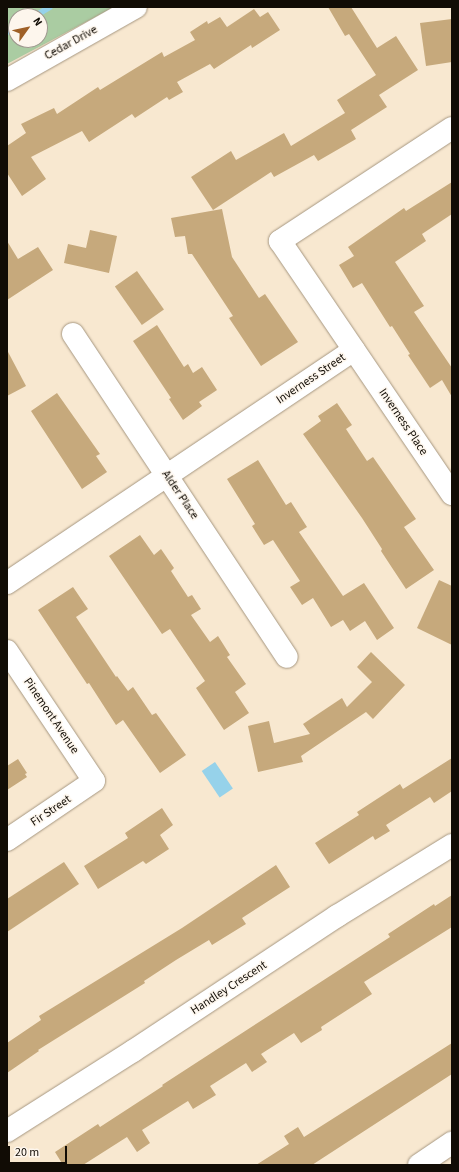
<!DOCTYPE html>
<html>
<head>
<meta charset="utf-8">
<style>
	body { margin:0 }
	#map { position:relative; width:459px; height:1172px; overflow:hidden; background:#f8e8d0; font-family:"Source Sans 3",sans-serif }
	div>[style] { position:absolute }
	.green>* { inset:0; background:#aacca2 }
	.water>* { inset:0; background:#96d2ea; transform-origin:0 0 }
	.stream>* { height:6px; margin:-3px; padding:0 3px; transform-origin:3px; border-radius:3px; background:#96d2ea }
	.building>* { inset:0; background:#c6a97c; transform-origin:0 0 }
	.roads { filter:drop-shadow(0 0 1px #a69781) drop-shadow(0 0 1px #a69781) }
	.minor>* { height:22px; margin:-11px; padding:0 11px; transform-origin:11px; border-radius:11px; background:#fff }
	span { translate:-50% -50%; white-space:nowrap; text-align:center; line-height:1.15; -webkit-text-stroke:3px #fdf6ed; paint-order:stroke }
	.street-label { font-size:12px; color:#110c05 }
	.frame { position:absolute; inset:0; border:8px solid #110c05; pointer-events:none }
	.north { position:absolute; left:8px; top:8px; width:40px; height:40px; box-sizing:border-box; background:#fdf6ed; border:1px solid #9f9890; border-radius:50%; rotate:57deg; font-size:11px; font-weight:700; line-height:16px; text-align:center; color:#110c05 }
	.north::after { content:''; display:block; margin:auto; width:14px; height:18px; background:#9f6027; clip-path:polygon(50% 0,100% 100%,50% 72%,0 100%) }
	.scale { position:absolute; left:8px; top:1146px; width:59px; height:18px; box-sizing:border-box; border:2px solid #110c05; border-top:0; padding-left:5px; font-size:12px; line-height:14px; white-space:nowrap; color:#110c05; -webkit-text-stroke:3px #fdf6ed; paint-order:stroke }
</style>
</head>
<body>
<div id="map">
	<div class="green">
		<i style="clip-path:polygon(evenodd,7px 7px,114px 7px,7px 64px,7px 7px,16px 16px,40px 16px,40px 40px,16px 40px,16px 16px)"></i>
	</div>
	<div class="water">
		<i style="left:215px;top:762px;width:32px;height:16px;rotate:56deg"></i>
	</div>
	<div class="stream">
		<i style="left:35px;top:16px;width:17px;rotate:-31deg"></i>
		<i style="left:7px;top:32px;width:10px;rotate:-29deg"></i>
	</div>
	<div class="building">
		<i style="clip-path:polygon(328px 7px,351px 7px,377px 48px,396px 36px,418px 70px,379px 95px,387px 107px,351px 130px,356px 139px,318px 161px,314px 155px,274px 177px,271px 172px,213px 210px,191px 177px,231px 151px,236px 160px,284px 133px,291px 146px,345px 113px,337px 100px,376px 75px,349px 34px,345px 36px)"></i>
		<i style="clip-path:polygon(254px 9px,260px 17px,268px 12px,280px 30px,252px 48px,251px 45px,214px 69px,210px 64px,177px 82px,183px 92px,169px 100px,167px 97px,135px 118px,132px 114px,89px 142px,82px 131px,31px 157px,46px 179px,22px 196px,7px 173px,7px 146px,26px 133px,21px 124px,54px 108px,57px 114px,98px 87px,100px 90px,162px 52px,164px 57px,195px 40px,190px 32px,207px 21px,208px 24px,220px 17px,227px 27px)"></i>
		<i style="clip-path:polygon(452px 19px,452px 62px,426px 66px,420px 23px)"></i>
		<i style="clip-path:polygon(452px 182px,452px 214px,422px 234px,426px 241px,395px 262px,424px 306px,414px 312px,452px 368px,452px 397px,442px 380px,430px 388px,408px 355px,410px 354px,392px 326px,390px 327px,362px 283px,353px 288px,339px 265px,354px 256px,348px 247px,404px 208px,406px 211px)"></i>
		<i style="clip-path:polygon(222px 209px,232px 257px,259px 298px,265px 294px,298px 342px,261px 366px,229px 318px,233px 316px,192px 254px,188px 254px,185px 236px,175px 237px,171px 218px)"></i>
		<i style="clip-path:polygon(90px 230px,117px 236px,109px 273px,64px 263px,68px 244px,86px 248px)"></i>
		<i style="clip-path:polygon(7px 241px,18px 259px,38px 247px,53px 270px,7px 300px)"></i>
		<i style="left:137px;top:271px;width:47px;height:27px;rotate:55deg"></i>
		<i style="clip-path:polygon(157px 325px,184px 367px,188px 364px,193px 373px,202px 367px,217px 390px,199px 402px,202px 406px,183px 420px,169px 399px,171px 398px,133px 341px)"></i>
		<i style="clip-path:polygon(7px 350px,26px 386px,7px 396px)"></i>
		<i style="clip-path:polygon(57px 393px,100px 454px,96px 456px,107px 472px,82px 489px,31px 411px)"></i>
		<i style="clip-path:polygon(337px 403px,352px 425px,346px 429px,367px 461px,373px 457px,416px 519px,404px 527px,434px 570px,406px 589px,381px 551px,382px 549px,362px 518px,303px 434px,321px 421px,318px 416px)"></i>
		<i style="clip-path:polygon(258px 460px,286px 505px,291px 502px,307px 527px,299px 532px,343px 596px,364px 583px,394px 628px,377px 640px,365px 621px,350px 631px,343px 620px,331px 627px,313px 598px,302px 605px,290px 587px,300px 581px,273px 540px,264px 545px,252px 526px,255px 524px,227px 479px)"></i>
		<i style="clip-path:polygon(140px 535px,154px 555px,161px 549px,174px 568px,171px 571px,188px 597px,192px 595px,201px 609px,191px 615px,210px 642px,218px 636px,230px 655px,227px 657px,246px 684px,235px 692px,249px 713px,224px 730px,196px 688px,205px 681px,170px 629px,162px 634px,109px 556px)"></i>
		<i style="clip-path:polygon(439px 580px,452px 586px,452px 645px,417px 628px)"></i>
		<i style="clip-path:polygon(73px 587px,88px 609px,76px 617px,116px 677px,117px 676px,128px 691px,133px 687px,152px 715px,156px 713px,186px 755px,160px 773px,123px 720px,116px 725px,89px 683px,87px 684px,38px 610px)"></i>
		<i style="clip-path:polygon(371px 652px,405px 685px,373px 719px,366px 712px,301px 756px,303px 762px,258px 772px,248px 726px,269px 721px,274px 743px,310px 734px,303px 724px,342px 698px,347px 707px,372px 682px,357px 667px)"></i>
		<i style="clip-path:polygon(452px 758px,452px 791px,434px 803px,430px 797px,386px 825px,390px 831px,375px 840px,373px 836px,329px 864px,315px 843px,359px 815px,357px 812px,400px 784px,403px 789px)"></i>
		<i style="clip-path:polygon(18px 759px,27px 773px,25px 774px,27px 777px,7px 790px,7px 766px)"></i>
		<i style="clip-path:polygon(162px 808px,173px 825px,160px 835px,169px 849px,146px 864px,143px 861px,98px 889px,84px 866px,128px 838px,125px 833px)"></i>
		<i style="clip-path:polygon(64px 862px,79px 884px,7px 932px,7px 899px)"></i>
		<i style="clip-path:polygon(276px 865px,290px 887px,242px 918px,246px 924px,212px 945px,209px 940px,176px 960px,144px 981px,145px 983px,38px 1050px,39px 1051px,7px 1073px,7px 1043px,41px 1020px,39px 1016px,182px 928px)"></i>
		<i style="clip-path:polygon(452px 895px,452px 927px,364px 982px,372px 994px,321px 1027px,322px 1030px,301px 1043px,294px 1033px,261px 1054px,267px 1062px,252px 1072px,246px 1063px,210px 1086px,216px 1095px,193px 1109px,188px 1101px,142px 1130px,150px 1143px,137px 1152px,127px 1137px,83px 1165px,63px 1165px,55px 1152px,98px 1124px,100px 1127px,163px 1086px,162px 1085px,390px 937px,388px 934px,434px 904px,435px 906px)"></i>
		<i style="clip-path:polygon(452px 1043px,452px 1074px,312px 1165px,256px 1165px,289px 1144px,284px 1136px,298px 1127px,304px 1137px)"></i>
	</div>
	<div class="roads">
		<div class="minor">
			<i style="left:7px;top:80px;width:148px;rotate:-29.5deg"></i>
			<i style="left:452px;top:128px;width:206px;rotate:146.7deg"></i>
			<i style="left:280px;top:241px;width:306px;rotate:55.8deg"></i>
			<i style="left:73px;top:334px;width:387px;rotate:56.5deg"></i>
			<i style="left:7px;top:583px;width:418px;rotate:-33.9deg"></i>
			<i style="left:7px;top:651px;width:156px;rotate:56.2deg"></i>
			<i style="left:94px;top:781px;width:105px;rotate:145.9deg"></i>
			<i style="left:7px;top:1131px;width:149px;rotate:-32.4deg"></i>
			<i style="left:133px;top:1051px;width:245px;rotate:-33.5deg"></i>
			<i style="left:337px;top:916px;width:135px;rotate:-31.7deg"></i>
			<i style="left:419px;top:1165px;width:40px;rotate:-34deg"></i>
		</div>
	</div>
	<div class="street-label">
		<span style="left:71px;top:43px;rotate:-29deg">Cedar Drive</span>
		<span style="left:311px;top:379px;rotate:-34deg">Inverness Street</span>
		<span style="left:403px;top:422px;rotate:56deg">Inverness Place</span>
		<span style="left:180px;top:495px;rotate:56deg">Alder Place</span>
		<span style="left:51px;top:716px;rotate:56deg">Pinemont Avenue</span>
		<span style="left:51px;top:811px;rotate:-34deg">Fir Street</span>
		<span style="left:229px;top:988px;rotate:-33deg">Handley Crescent</span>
	</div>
	<div class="frame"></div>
	<div class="north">N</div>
	<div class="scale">20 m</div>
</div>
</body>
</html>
